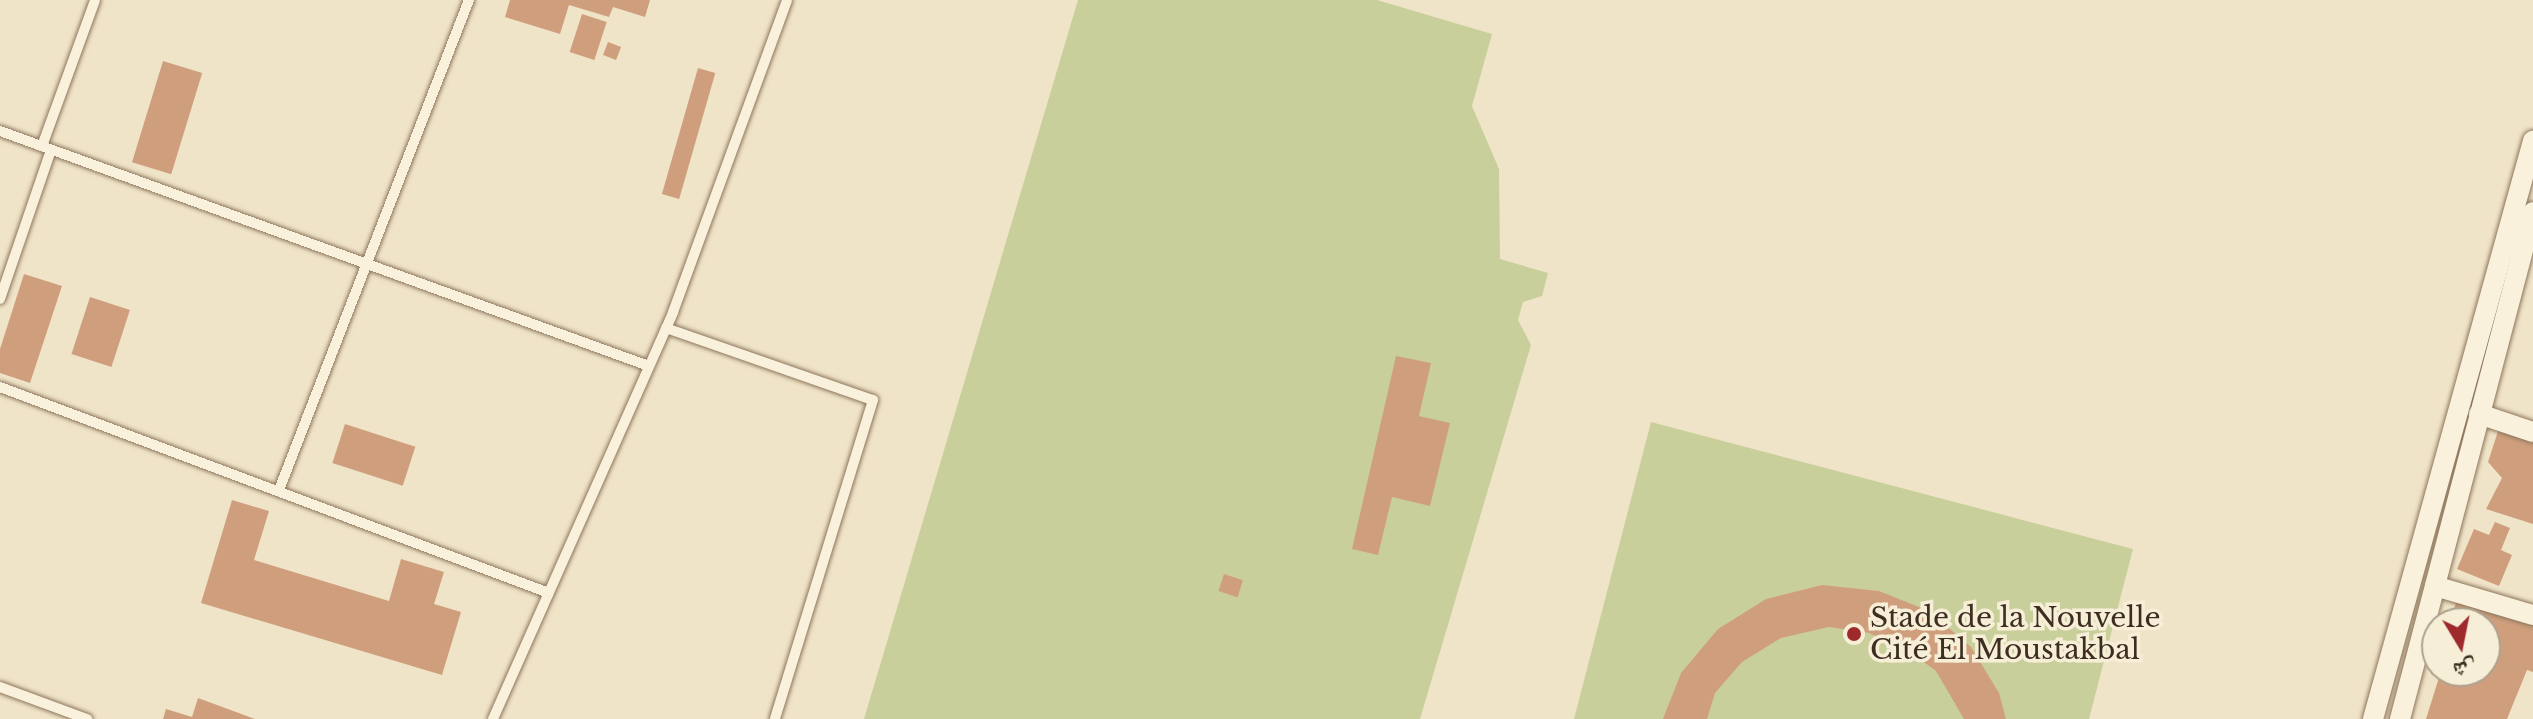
<!DOCTYPE html>
<html>
<head>
<meta charset="utf-8">
<style>
	body { margin:0 }
	#map { position:relative; width:2533px; height:719px; overflow:hidden; background:#f0e4c8; font-family:"Libre Baskerville","Noto Naskh Arabic",serif }
	div>[style] { position:absolute }
	.green>* { inset:0; background:#c9cf9b }
	.building>* { inset:0; background:#cf9f7d; transform-origin:0 0 }
	.roads { filter:drop-shadow(0 0 2px #8d765c) drop-shadow(0 0 2px #8d765c) }
	.service>* { height:10px; margin:-5px; padding:0 5px; transform-origin:5px; border-radius:5px; background:#faf1dc }
	.minor>* { height:20px; margin:-10px; padding:0 10px; transform-origin:10px; border-radius:10px; background:#faf1dc }
	.dots>* { width:22px; height:22px; translate:-50% -50%; box-sizing:border-box; border:4px solid #f7eed8; border-radius:50% }
	span { translate:-50% -50%; white-space:nowrap; text-align:center; line-height:1.15; -webkit-text-stroke:7px #f7eed8; paint-order:stroke }
	.poi-label { font-size:28px; color:#3d2e20 }
	.left { translate:0 -50%; text-align:left }
	.north { position:absolute; left:2421px; top:607px; width:80px; height:80px; box-sizing:border-box; background:#f7eed8; border:2px solid #ada18e; border-radius:50%; rotate:170deg; font-size:22px; font-weight:700; line-height:32px; text-align:center; color:#3d2e20 }
	.north::after { content:''; display:block; margin:auto; width:28px; height:36px; background:#9e2a2b; clip-path:polygon(50% 0,100% 100%,50% 72%,0 100%) }
</style>
</head>
<body>
<div id="map">
	<div class="green">
		<i style="clip-path:polygon(1078px 0,1377px 0,1492px 34px,1472px 106px,1499px 169px,1500px 259px,1548px 273px,1542px 296px,1523px 302px,1518px 320px,1531px 345px,1420px 719px,864px 719px)"></i>
		<i style="clip-path:polygon(1651px 422px,2133px 549px,2089px 719px,1574px 719px)"></i>
	</div>
	<div class="building">
		<i style="clip-path:polygon(510px 0,650px 0,645px 17px,613px 7px,609px 17px,569px 5px,560px 34px,505px 17px)"></i>
		<i style="left:582px;top:14px;width:26px;height:40px;rotate:18deg"></i>
		<i style="left:608px;top:42px;width:14px;height:14px;rotate:21deg"></i>
		<i style="left:163px;top:61px;width:41px;height:106px;rotate:17deg"></i>
		<i style="left:698px;top:68px;width:18px;height:131px;rotate:16deg"></i>
		<i style="clip-path:polygon(24px 274px,62px 286px,30px 383px,0 373px,0 349px)"></i>
		<i style="left:90px;top:297px;width:42px;height:60px;rotate:18deg"></i>
		<i style="clip-path:polygon(1396px 356px,1431px 363px,1419px 416px,1450px 423px,1430px 506px,1392px 497px,1378px 555px,1352px 549px)"></i>
		<i style="left:345px;top:424px;width:74px;height:41px;rotate:18deg"></i>
		<i style="clip-path:polygon(2500px 425px,2533px 435px,2533px 524px,2486px 509px,2502px 478px,2488px 462px)"></i>
		<i style="clip-path:polygon(232px 500px,269px 511px,254px 560px,389px 601px,401px 559px,444px 572px,434px 604px,461px 612px,442px 675px,201px 603px)"></i>
		<i style="clip-path:polygon(2495px 522px,2510px 528px,2501px 550px,2512px 555px,2499px 586px,2457px 569px,2474px 529px,2489px 535px)"></i>
		<i style="left:1224px;top:574px;width:20px;height:18px;rotate:18deg"></i>
		<i style="clip-path:polygon(1822px 585px,1879px 591px,1929px 611px,1971px 647px,1999px 693px,2006px 719px,1964px 719px,1936px 671px,1909px 651px,1869px 633px,1829px 627px,1781px 638px,1742px 662px,1715px 693px,1707px 719px,1663px 719px,1681px 673px,1718px 629px,1766px 599px)"></i>
		<i style="clip-path:polygon(2457px 599px,2533px 622px,2533px 672px,2527px 670px,2507px 719px,2426px 719px,2441px 671px,2485px 671px,2485px 623px,2450px 623px)"></i>
		<i style="clip-path:polygon(198px 698px,255px 719px,163px 719px,166px 709px,192px 717px)"></i>
	</div>
	<div class="roads">
		<div class="service">
			<i style="left:0;top:131px;width:690px;rotate:19.91deg"></i>
			<i style="left:42px;top:146px;width:155px;rotate:-70deg"></i>
			<i style="left:0;top:299px;width:157px;rotate:-71.1deg"></i>
			<i style="left:666px;top:328px;width:219px;rotate:19.2deg"></i>
			<i style="left:873px;top:400px;width:334px;rotate:107.1deg"></i>
			<i style="left:0;top:387px;width:586px;rotate:20.57deg"></i>
			<i style="left:279px;top:490px;width:526px;rotate:-68.81deg"></i>
			<i style="left:0;top:687px;width:93px;rotate:20.2deg"></i>
			<i style="left:493px;top:719px;width:445px;rotate:-66.1deg"></i>
			<i style="left:673px;top:312px;width:332px;rotate:-69.9deg"></i>
		</div>
		<div class="minor">
			<i style="left:2479px;top:414px;width:57px;rotate:18.4deg"></i>
			<i style="left:2435px;top:586px;width:102px;rotate:16.5deg"></i>
			<i style="left:2373px;top:719px;width:600px;rotate:-74.53deg"></i>
			<i style="left:2400px;top:719px;width:524px;rotate:-75.3deg"></i>
		</div>
	</div>
	<div class="dots">
		<i style="left:1854px;top:634px;background:#9e2a2b"></i>
	</div>
	<div class="poi-label">
		<span class="left" style="left:1870px;top:634px">Stade de la Nouvelle<br>Cité El Moustakbal</span>
	</div>
	<div class="north">ش</div>
</div>
</body>
</html>
